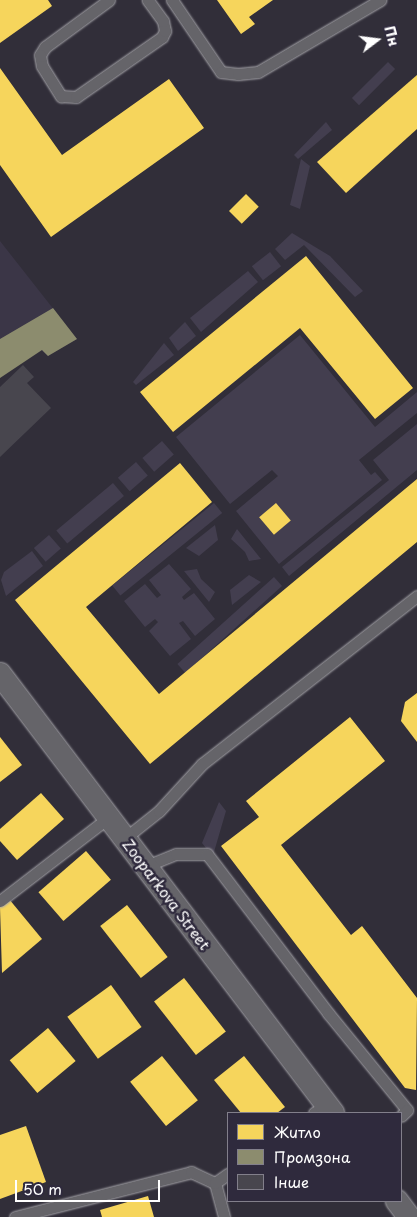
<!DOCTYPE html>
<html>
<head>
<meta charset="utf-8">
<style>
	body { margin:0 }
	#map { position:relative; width:417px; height:1217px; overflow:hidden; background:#312e39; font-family:"Playpen Sans",sans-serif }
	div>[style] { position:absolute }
	.built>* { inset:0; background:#3b3647 }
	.green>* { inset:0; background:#433e4f; transform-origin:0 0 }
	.homes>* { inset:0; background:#f6d55c; transform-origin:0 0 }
	.industry>* { inset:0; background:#8c8c6e }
	.building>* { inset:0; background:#48464e }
	.roads { filter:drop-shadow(0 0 1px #a2a1a6) drop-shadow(0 0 1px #a2a1a6) }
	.service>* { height:11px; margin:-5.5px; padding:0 5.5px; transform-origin:5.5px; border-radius:5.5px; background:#656469 }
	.minor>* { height:22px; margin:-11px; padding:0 11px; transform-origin:11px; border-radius:11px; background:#656469 }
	span { translate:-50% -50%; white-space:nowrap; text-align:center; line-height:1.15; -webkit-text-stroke:5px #2f2a3d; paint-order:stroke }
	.street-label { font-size:15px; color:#fff }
	.legend { position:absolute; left:227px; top:1112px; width:175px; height:90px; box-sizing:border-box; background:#2f2a3d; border:1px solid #827f8b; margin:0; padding:6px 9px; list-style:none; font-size:15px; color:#fff }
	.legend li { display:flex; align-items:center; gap:10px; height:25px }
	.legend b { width:25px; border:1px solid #827f8b }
	.north { position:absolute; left:352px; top:15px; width:50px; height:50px; -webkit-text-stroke:4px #2f2a3d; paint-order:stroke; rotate:75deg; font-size:14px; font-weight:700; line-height:20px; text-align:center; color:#fff }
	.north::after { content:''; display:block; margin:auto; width:18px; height:22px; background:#fff; clip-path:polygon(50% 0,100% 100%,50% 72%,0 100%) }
	.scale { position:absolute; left:15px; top:1180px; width:145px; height:22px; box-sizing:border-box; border:2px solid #fff; border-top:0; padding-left:6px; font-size:15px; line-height:18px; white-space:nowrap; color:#fff; -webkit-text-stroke:4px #2f2a3d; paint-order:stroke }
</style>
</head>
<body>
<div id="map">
	<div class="built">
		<i style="clip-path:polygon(0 241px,77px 339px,48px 356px,41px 350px,0 378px)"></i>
	</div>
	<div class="green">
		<i style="left:388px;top:62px;width:10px;height:51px;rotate:45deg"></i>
		<i style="clip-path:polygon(326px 122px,332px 130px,298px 159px,294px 155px)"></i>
		<i style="clip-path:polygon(301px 159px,310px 166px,300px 209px,290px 205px)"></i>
		<i style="clip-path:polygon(292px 233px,330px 256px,363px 291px,355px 297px,304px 245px,285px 260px,275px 249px)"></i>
		<i style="left:270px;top:252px;width:18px;height:23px;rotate:52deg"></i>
		<i style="clip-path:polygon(248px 271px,258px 282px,201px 332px,190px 318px)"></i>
		<i style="clip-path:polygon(185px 322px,196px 336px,178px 351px,169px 338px)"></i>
		<i style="clip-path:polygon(300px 335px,375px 427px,417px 392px,417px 413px,359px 460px,371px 475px,375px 472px,382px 480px,279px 564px,236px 511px,278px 476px,272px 470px,230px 504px,176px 437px)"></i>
		<i style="clip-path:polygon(164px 343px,174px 355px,136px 385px,133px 382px)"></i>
		<i style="clip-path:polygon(417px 424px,417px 470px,289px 576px,282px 567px,389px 480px,373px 460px)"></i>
		<i style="left:162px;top:441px;width:18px;height:26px;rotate:49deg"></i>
		<i style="left:136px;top:462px;width:18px;height:24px;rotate:49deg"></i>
		<i style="left:113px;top:483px;width:17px;height:74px;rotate:50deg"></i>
		<i style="left:214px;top:503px;width:13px;height:131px;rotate:51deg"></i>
		<i style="clip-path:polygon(215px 525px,218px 540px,199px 556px,186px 548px)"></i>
		<i style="clip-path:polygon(237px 529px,261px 559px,249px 561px,245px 552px,231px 539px)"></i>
		<i style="left:49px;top:535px;width:18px;height:20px;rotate:49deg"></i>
		<i style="clip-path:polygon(32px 551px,43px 566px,6px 596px,1px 580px,4px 572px)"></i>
		<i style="clip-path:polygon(169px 564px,191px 589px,182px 597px,184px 600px,194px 593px,215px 619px,195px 636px,183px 621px,179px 623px,191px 639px,170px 656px,149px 631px,158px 622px,155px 619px,145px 627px,124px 601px,145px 584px,157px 598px,161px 595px,149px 580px)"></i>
		<i style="clip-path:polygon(197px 569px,201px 579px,215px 592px,209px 602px,184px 571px)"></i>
		<i style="clip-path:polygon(249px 575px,261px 582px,232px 605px,230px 590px)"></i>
		<i style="left:274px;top:577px;width:12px;height:130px;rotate:48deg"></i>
		<i style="clip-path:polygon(219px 802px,226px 811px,214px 852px,216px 861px,202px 843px)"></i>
	</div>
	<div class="homes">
		<i style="clip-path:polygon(0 0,48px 0,52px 6px,0 43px)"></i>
		<i style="clip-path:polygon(217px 0,273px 0,249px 17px,255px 24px,241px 34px)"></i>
		<i style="clip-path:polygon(0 68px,62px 155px,169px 79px,204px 128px,51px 237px,0 165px)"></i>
		<i style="clip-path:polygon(417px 75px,417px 129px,346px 193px,317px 162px)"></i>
		<i style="left:246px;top:194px;width:18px;height:24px;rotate:45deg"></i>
		<i style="clip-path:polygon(306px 256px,413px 388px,375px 419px,300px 328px,173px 432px,140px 392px)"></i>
		<i style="clip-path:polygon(180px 463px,212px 502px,86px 607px,159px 694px,417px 479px,417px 542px,150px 764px,15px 600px)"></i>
		<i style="left:276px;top:503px;width:23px;height:22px;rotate:50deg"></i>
		<i style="clip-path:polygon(417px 693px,417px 742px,401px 721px,405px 702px)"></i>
		<i style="clip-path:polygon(350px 717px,385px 761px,281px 845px,351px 935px,362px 926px,417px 998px,416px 1090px,405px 1088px,221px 846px,259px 817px,246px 801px)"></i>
		<i style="clip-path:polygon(0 737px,22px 765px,0 782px)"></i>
		<i style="clip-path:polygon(41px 793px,64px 819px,17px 860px,0 841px,0 829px)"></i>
		<i style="left:86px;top:851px;width:38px;height:63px;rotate:49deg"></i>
		<i style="clip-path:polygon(9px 899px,42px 939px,2px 973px,0 907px)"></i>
		<i style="left:127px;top:905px;width:66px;height:34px;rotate:52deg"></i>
		<i style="left:184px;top:978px;width:68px;height:38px;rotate:52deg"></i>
		<i style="left:111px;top:985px;width:52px;height:54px;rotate:54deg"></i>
		<i style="left:48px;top:1028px;width:43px;height:50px;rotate:50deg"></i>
		<i style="left:162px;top:1056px;width:57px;height:41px;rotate:51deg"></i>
		<i style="clip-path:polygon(244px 1056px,285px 1107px,277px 1113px,241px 1113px,214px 1080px)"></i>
		<i style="clip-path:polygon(26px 1126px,46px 1182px,0 1199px,0 1135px)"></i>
		<i style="clip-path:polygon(148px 1196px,154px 1217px,102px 1217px,100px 1210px)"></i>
	</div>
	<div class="industry">
		<i style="clip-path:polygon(53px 308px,77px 339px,48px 356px,42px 350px,0 378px,0 339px)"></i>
	</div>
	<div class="building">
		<i style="clip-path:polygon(23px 365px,34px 377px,27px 383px,51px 408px,0 457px,0 387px)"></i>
	</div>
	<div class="roads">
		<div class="service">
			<i style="left:109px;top:0;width:79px;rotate:143.7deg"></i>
			<i style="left:45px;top:47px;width:9px;rotate:122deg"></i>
			<i style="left:40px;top:55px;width:11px;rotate:80deg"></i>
			<i style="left:42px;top:66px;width:36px;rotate:58deg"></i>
			<i style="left:61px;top:96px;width:15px;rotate:4deg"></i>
			<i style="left:76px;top:97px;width:105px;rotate:-34.9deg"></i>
			<i style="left:162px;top:37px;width:7px;rotate:-63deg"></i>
			<i style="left:165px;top:31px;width:10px;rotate:-101deg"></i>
			<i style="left:163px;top:21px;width:26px;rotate:-126deg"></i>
			<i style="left:172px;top:0;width:87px;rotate:55.8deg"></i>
			<i style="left:221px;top:72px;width:17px;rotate:7deg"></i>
			<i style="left:238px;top:74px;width:20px;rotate:-6deg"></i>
			<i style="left:258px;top:72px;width:142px;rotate:-30.5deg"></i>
			<i style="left:125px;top:838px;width:43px;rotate:-38.5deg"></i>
			<i style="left:159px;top:811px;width:64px;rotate:-47.5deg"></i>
			<i style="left:202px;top:764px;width:273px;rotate:-38deg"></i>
			<i style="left:146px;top:866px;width:32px;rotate:-22deg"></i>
			<i style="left:176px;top:854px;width:31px"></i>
			<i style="left:207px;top:854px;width:200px;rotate:52.7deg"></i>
			<i style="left:328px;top:1013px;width:125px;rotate:50.8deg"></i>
			<i style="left:407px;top:1110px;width:8px;rotate:135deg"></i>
			<i style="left:0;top:901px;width:138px;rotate:-37.6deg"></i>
			<i style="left:314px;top:1113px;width:15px;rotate:-32deg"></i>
			<i style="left:215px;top:1183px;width:35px;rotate:75deg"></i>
			<i style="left:15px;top:1217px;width:182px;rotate:-14.3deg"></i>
			<i style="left:191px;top:1172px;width:26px;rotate:25deg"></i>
			<i style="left:215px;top:1183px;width:16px;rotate:-35deg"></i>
		</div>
		<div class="minor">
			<i style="left:0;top:674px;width:551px;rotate:52.82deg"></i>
			<i style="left:397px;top:1201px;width:20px;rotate:53deg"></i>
		</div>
	</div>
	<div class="street-label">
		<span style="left:167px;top:894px;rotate:53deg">Zooparkova Street</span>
	</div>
	<ul class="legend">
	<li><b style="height:14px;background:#f6d55c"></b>Житло</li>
	<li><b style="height:14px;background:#8c8c6e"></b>Промзона</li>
	<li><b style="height:14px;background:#48464e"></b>Інше</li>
	</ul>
	<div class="north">Пн</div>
	<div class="scale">50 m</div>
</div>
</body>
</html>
